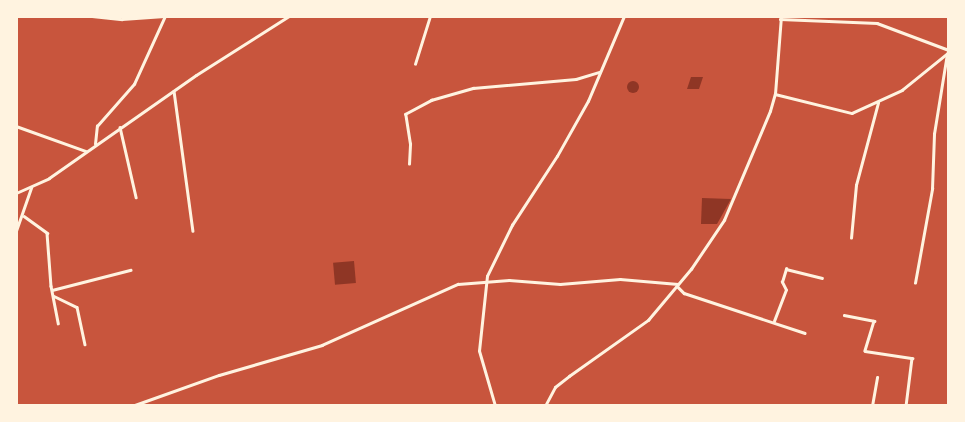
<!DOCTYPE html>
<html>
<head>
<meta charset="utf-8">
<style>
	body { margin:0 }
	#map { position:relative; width:965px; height:422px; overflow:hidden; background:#c8553d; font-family:"Nunito Sans",sans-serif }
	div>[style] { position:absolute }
	.water>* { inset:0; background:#8f3625; transform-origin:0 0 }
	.round { border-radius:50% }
	.minor>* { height:2.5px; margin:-1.25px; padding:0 1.25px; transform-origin:1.25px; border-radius:1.25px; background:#fff3e0 }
	.tertiary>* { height:2.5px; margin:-1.25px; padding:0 1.25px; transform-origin:1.25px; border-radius:1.25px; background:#fff3e0 }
	.secondary>* { height:3px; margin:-1.5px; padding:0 1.5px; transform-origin:1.5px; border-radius:1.5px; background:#fff3e0 }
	span { translate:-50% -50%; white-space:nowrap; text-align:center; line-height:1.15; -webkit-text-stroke:4.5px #fff3e0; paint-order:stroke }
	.frame { position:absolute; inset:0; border:18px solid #fff3e0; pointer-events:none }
</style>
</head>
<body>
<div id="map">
	<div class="water">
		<i style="clip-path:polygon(691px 77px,703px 77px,699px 89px,687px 89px)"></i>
		<i class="round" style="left:627px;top:81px;width:12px;height:12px"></i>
		<i style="clip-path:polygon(702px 198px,731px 199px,717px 224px,701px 224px)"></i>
		<i style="left:354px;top:261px;width:22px;height:21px;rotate:85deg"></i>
	</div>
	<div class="minor">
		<i style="left:92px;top:16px;width:30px;rotate:6deg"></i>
		<i style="left:122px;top:19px;width:42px;rotate:-4.1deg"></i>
		<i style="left:780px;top:19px;width:97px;rotate:2.4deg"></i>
		<i style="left:877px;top:23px;width:77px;rotate:20.6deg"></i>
		<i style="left:415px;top:64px;width:50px;rotate:-72.6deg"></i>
		<i style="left:174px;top:91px;width:141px;rotate:82.3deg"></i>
		<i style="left:775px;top:94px;width:79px;rotate:13.9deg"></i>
		<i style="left:852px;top:113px;width:55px;rotate:-24.7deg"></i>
		<i style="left:902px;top:90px;width:60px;rotate:-39deg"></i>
		<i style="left:16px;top:126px;width:74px;rotate:19.7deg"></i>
		<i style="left:120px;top:127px;width:72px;rotate:77.1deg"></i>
		<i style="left:409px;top:164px;width:20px;rotate:-87deg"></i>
		<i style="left:410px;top:144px;width:30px;rotate:-99deg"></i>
		<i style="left:405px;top:114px;width:30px;rotate:-28deg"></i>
		<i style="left:431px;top:100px;width:44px;rotate:-15.9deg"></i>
		<i style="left:473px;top:88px;width:103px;rotate:-5deg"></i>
		<i style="left:576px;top:79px;width:24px;rotate:-17deg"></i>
		<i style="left:24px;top:216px;width:29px;rotate:36deg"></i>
		<i style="left:47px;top:233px;width:53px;rotate:85.7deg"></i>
		<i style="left:51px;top:286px;width:38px;rotate:79deg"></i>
		<i style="left:16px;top:231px;width:46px;rotate:-70.8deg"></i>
		<i style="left:851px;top:238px;width:53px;rotate:-84.6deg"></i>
		<i style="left:856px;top:185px;width:85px;rotate:-75deg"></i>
		<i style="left:915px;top:283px;width:96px;rotate:-79.7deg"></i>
		<i style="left:932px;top:189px;width:55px;rotate:-87.9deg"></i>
		<i style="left:934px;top:134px;width:81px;rotate:-80.8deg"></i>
		<i style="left:677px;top:286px;width:10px;rotate:45deg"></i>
		<i style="left:684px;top:293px;width:127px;rotate:18.3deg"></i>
		<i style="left:52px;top:290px;width:81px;rotate:-14.4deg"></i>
		<i style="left:54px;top:296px;width:25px;rotate:26deg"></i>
		<i style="left:77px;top:307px;width:38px;rotate:78deg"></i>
		<i style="left:844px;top:315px;width:31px;rotate:11deg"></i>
		<i style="left:874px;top:321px;width:31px;rotate:107deg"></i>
		<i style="left:865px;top:351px;width:48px;rotate:8.5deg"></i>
		<i style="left:912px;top:358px;width:48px;rotate:97.1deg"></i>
		<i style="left:774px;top:321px;width:33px;rotate:-69deg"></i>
		<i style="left:786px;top:290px;width:9px;rotate:-117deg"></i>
		<i style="left:782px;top:282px;width:14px;rotate:-73deg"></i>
		<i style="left:786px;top:269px;width:37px;rotate:14deg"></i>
		<i style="left:132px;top:406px;width:92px;rotate:-19.6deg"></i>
		<i style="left:219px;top:375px;width:107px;rotate:-16.2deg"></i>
		<i style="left:322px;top:345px;width:149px;rotate:-24.2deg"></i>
		<i style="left:458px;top:284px;width:51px;rotate:-4.5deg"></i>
		<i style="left:509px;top:280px;width:51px;rotate:4.5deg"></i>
		<i style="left:560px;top:284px;width:60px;rotate:-4.8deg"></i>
		<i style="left:620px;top:279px;width:58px;rotate:4.9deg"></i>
		<i style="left:495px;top:406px;width:57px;rotate:-106.2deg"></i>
		<i style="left:479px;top:351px;width:75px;rotate:-83.9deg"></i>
		<i style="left:487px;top:276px;width:57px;rotate:-63.9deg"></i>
		<i style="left:512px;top:225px;width:82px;rotate:-56.9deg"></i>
		<i style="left:557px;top:156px;width:63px;rotate:-60.6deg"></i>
		<i style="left:588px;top:101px;width:92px;rotate:-67deg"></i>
		<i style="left:545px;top:406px;width:21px;rotate:-62deg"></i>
		<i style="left:555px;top:387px;width:18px;rotate:-38deg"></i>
		<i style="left:569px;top:376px;width:97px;rotate:-35.3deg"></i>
		<i style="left:648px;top:320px;width:67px;rotate:-49.9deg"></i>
		<i style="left:691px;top:269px;width:59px;rotate:-56deg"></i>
		<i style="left:724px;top:220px;width:118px;rotate:-67.1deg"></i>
		<i style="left:770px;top:111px;width:18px;rotate:-74deg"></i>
		<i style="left:775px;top:94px;width:78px;rotate:-85.6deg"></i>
		<i style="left:872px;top:406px;width:29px;rotate:-80deg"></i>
	</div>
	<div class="tertiary">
		<i style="left:95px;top:144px;width:18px;rotate:-84deg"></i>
		<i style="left:97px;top:126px;width:56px;rotate:-48.6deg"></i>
		<i style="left:134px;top:84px;width:75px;rotate:-65.5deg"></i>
	</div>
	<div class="secondary">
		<i style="left:16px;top:193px;width:36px;rotate:-24deg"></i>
		<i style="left:49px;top:178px;width:179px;rotate:-35deg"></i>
		<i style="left:196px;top:75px;width:110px;rotate:-32.4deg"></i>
	</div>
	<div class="frame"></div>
</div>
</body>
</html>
